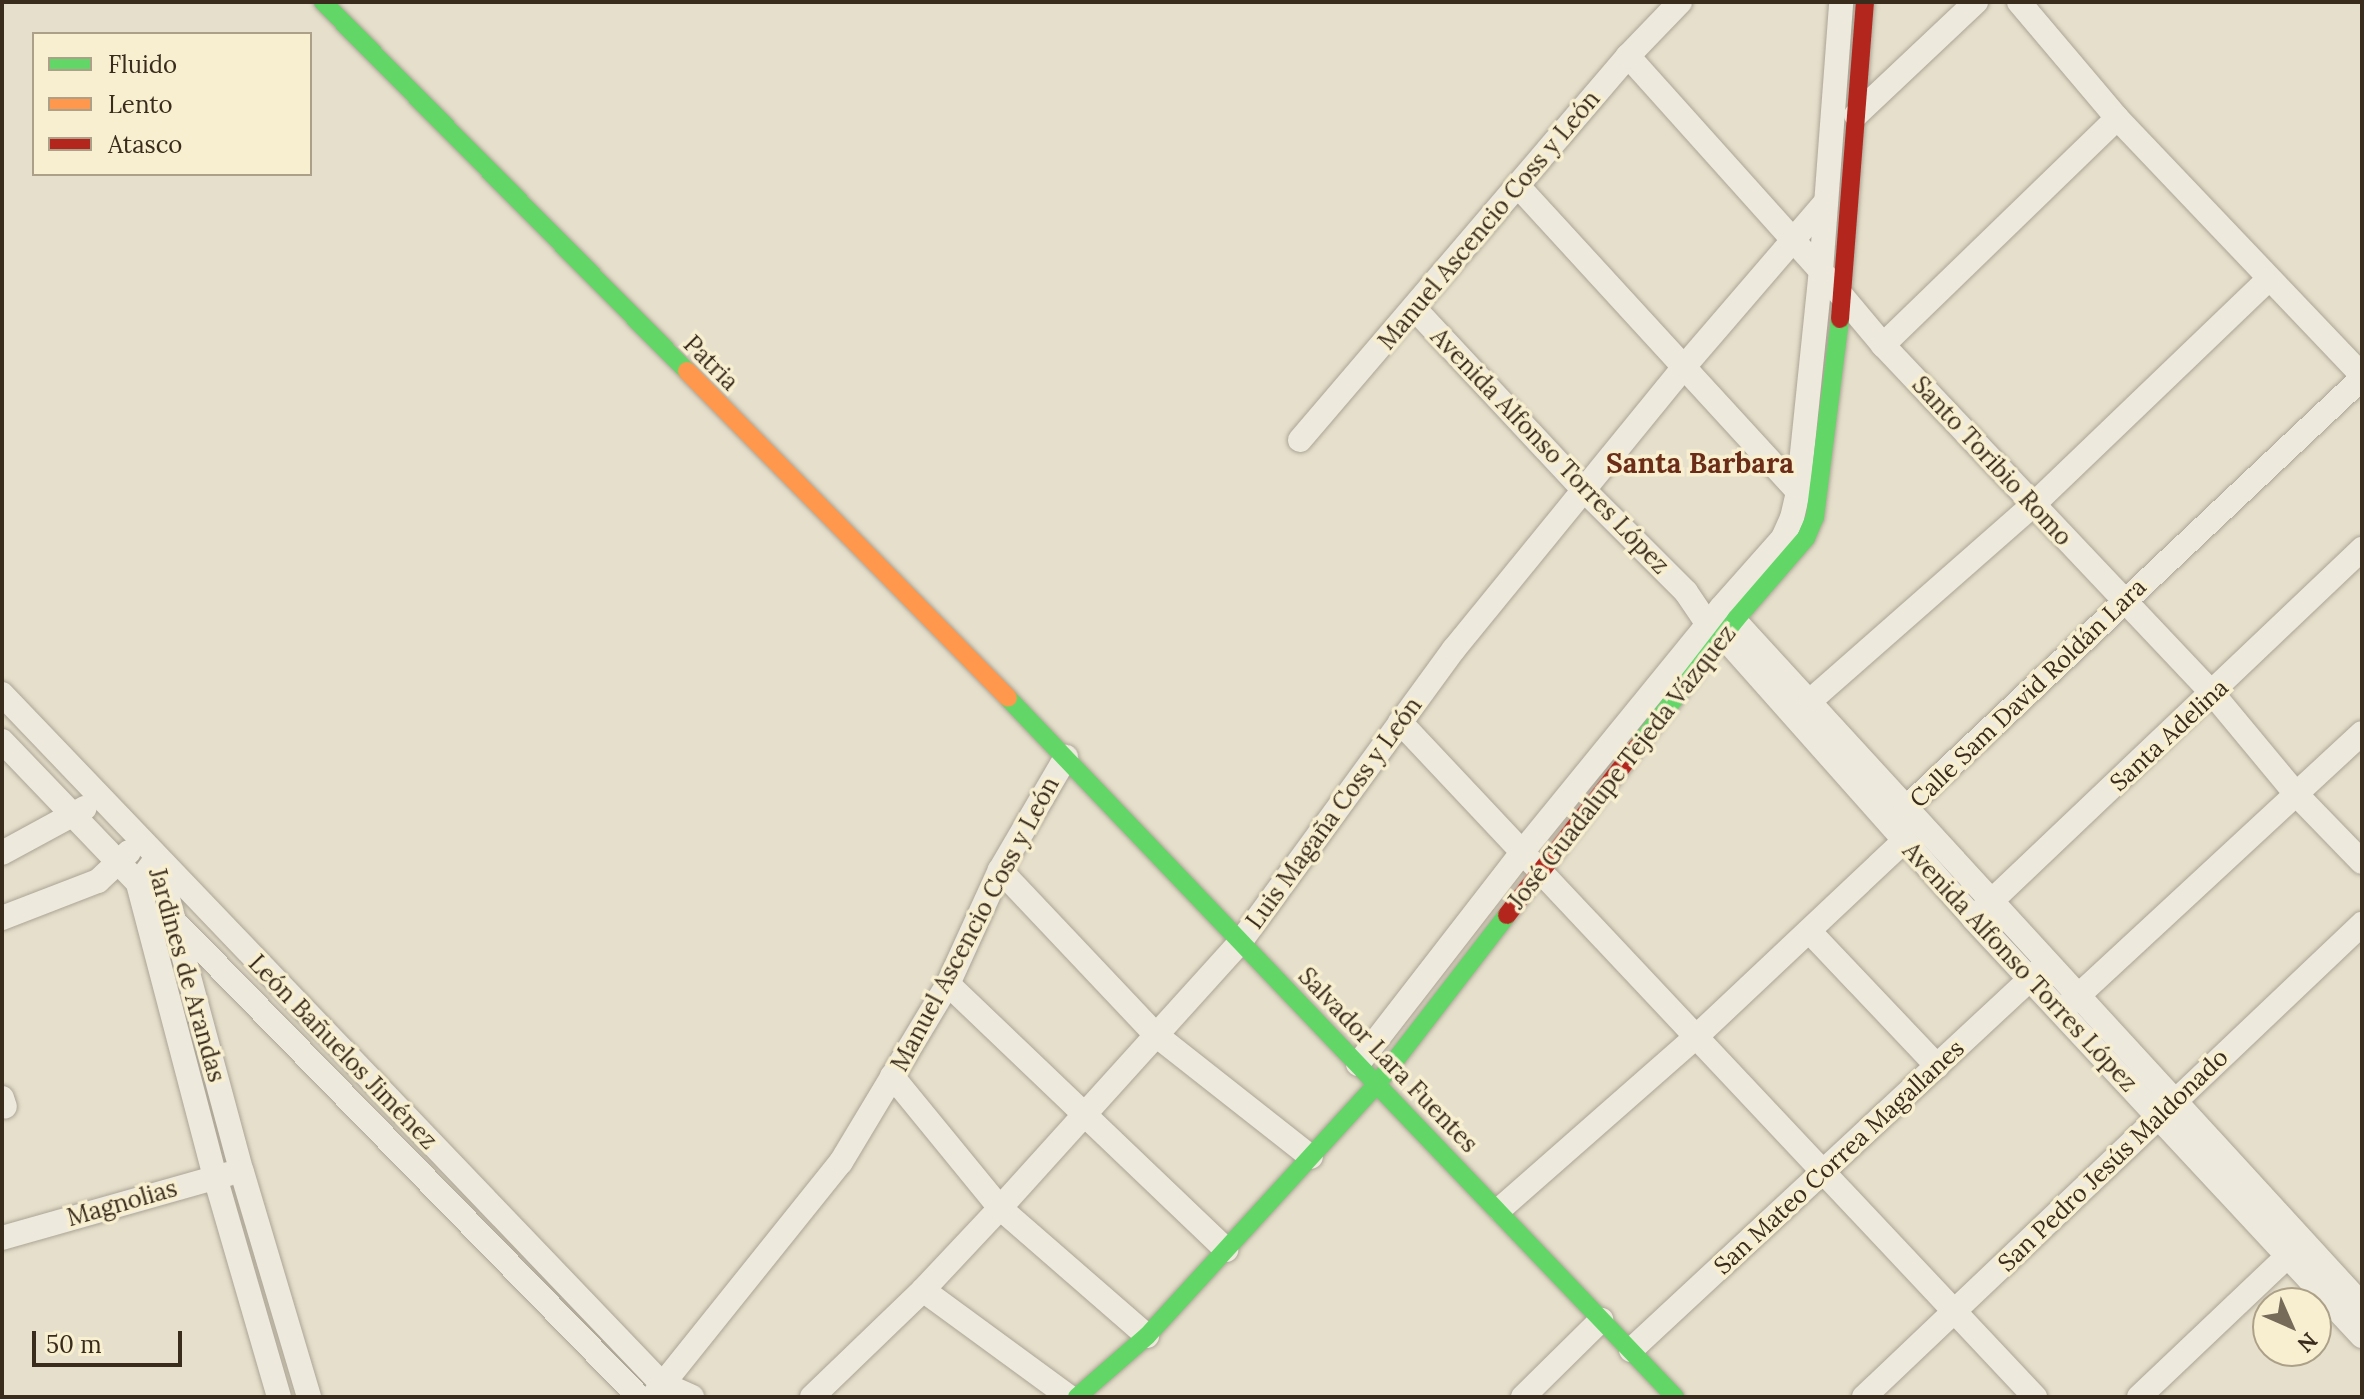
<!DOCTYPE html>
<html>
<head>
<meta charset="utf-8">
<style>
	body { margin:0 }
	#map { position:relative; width:2364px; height:1399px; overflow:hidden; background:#e6dfcb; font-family:Lora,serif }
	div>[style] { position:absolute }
	.roads { filter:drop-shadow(0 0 2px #aba495) drop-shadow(0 0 2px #aba495) }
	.street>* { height:24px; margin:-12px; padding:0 12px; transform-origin:12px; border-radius:12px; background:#eee9dd }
	.fast>* { height:18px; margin:-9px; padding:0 9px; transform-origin:9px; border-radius:9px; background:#63d668 }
	.slow>* { height:18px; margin:-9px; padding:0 9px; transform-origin:9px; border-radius:9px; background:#ff974d }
	.jam>* { height:18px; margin:-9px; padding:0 9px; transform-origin:9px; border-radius:9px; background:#b3261e }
	span { translate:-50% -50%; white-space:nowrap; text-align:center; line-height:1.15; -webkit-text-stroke:7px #f8efd0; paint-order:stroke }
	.street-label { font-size:24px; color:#3a2c1c }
	.quarter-label { font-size:28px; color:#6b2d17; font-weight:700 }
	.frame { position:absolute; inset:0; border:4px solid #3a2c1c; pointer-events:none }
	.legend { position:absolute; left:32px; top:32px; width:280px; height:144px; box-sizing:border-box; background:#f8efd0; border:2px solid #aca188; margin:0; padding:10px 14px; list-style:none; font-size:24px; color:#3a2c1c }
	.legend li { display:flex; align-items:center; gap:16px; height:40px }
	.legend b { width:40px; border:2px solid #aca188 }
	.north { position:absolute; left:2252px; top:1287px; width:80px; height:80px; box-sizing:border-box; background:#f8efd0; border:2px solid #aca188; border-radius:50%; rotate:135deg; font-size:22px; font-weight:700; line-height:32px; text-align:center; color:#3a2c1c }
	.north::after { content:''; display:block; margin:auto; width:28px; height:36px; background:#766b59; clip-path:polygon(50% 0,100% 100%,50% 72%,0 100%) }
	.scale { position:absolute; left:32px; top:1331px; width:150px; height:36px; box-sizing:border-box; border:4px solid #3a2c1c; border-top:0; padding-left:10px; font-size:24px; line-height:28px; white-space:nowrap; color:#3a2c1c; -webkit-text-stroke:6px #f8efd0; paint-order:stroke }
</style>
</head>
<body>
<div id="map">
	<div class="roads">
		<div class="street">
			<i style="left:2019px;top:2px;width:152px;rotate:49.8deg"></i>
			<i style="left:2117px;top:118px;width:355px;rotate:46.4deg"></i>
			<i style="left:1628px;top:56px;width:289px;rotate:48.1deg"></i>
			<i style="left:1821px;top:271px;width:97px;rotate:50deg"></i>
			<i style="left:1883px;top:345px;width:480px;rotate:46.6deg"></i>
			<i style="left:2213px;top:694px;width:131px;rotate:50.3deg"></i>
			<i style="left:2297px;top:795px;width:93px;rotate:45.9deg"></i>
			<i style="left:1856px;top:115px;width:165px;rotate:-43.3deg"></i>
			<i style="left:1518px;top:186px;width:415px;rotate:47.5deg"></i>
			<i style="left:1414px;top:308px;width:249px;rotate:47deg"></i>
			<i style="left:1584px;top:490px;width:144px;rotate:45deg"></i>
			<i style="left:1686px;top:592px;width:40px;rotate:56deg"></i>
			<i style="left:1708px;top:625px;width:19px;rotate:36deg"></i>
			<i style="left:1723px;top:636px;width:377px;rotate:48.4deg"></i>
			<i style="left:1973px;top:918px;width:571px;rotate:47.06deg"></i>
			<i style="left:1883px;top:345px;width:326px;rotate:-44.1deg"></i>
			<i style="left:1300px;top:440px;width:505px;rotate:-49.5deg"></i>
			<i style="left:1628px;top:56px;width:75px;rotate:-46.1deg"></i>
			<i style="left:1726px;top:611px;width:941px;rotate:47.5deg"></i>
			<i style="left:2px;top:694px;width:953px;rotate:46.27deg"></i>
			<i style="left:661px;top:1383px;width:34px;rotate:24deg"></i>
			<i style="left:1811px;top:700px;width:295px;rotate:-41.3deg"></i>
			<i style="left:2033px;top:505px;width:325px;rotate:-43.8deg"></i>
			<i style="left:1400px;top:722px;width:927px;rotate:46.75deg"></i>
			<i style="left:2px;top:741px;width:209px;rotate:46.2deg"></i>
			<i style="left:2px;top:853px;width:94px;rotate:-28.5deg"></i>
			<i style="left:1000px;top:870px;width:227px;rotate:46.6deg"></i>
			<i style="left:1156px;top:1035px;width:197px;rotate:38.2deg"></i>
			<i style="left:1981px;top:911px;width:526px;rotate:-43.54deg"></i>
			<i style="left:2px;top:918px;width:103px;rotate:-21.1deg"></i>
			<i style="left:98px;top:881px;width:42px;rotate:-43.1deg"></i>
			<i style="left:178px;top:925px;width:660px;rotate:45.68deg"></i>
			<i style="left:1810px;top:932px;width:185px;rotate:46.5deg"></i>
			<i style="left:948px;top:984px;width:385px;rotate:43.7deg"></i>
			<i style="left:2066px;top:1007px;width:403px;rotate:-42.8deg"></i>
			<i style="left:1358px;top:1064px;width:269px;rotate:-52.2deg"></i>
			<i style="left:1523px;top:851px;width:313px;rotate:-50.8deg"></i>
			<i style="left:1721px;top:608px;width:94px;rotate:-48.5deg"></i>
			<i style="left:1783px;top:538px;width:22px;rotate:-66deg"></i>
			<i style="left:1792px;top:518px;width:27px;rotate:-77deg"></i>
			<i style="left:1798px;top:492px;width:222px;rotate:-84.1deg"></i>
			<i style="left:1821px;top:271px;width:270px;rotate:-85.7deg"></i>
			<i style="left:892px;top:1076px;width:171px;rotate:50.7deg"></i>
			<i style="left:1000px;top:1208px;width:195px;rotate:41deg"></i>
			<i style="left:2px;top:1098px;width:9px;rotate:72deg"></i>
			<i style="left:1500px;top:1209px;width:264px;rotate:-41.3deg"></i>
			<i style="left:1698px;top:1035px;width:283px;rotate:-43.3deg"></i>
			<i style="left:1904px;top:841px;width:33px;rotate:-87deg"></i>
			<i style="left:1906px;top:808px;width:627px;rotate:-43.32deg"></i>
			<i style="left:2px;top:1238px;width:235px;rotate:-15.8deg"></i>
			<i style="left:923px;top:1290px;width:181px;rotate:36.2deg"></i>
			<i style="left:1631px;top:1350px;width:561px;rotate:-42.91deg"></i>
			<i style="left:654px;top:1395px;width:299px;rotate:-51.3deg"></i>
			<i style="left:841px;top:1162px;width:208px;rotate:-59deg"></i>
			<i style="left:948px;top:984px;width:125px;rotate:-65.5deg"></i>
			<i style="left:1000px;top:870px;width:131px;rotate:-59.7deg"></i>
			<i style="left:279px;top:1397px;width:229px;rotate:-106.2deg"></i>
			<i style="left:215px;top:1177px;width:304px;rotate:-104.7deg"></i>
			<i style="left:138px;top:883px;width:31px;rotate:-53deg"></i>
			<i style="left:157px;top:858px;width:325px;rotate:74.9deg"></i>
			<i style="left:242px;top:1172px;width:235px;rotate:73.4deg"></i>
			<i style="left:812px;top:1397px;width:154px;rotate:-43.9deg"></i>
			<i style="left:923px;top:1290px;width:112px;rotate:-46.8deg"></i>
			<i style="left:1000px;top:1208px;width:360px;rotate:-47.9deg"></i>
			<i style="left:1241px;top:941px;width:361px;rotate:-53.9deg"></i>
			<i style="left:1454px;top:649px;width:362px;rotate:-50.8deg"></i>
			<i style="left:1683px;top:368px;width:218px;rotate:-49.3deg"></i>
			<i style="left:1523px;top:1397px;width:110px;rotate:-44.6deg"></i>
			<i style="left:1864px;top:1397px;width:687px;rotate:-43.53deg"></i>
			<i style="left:2139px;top:1397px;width:222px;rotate:-43.5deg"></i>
		</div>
		<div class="fast">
			<i style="left:323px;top:2px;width:518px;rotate:45.39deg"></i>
			<i style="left:1008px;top:698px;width:966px;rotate:46.34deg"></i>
			<i style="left:1638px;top:746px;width:160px;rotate:-52.3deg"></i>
			<i style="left:1736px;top:619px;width:107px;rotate:-49.2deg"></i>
			<i style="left:1806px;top:538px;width:23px;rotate:-67deg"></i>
			<i style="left:1815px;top:517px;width:200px;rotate:-82.8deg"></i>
			<i style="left:1077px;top:1397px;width:93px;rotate:-41.1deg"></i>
			<i style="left:1147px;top:1336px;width:341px;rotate:-47.6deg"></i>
			<i style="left:1377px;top:1084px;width:213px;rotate:-52.4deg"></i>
		</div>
		<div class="slow">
			<i style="left:687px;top:371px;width:458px;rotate:45.5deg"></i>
		</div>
		<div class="jam">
			<i style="left:1840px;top:319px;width:318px;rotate:-85.5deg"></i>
			<i style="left:1507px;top:915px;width:214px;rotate:-52.2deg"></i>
		</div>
	</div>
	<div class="street-label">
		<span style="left:1489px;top:220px;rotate:-50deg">Manuel Ascencio Coss y León</span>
		<span style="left:711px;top:363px;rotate:45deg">Patria</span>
		<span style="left:1550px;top:451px;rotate:46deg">Avenida Alfonso Torres López</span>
		<span style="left:1992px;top:461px;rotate:47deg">Santo Toribio Romo</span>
		<span style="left:2028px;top:693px;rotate:-44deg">Calle Sam David Roldán Lara</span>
		<span style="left:2169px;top:735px;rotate:-43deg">Santa Adelina</span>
		<span style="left:1622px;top:767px;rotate:-52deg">José Guadalupe Tejeda Vázquez</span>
		<span style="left:1334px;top:813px;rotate:-54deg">Luis Magaña Coss y León</span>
		<span style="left:975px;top:924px;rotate:-62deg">Manuel Ascencio Coss y León</span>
		<span style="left:2020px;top:967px;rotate:47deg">Avenida Alfonso Torres López</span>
		<span style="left:187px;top:975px;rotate:74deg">Jardines de Arandas</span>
		<span style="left:343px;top:1052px;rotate:46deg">León Bañuelos Jiménez</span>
		<span style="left:1388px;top:1060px;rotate:46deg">Salvador Lara Fuentes</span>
		<span style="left:1839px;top:1157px;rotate:-43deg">San Mateo Correa Magallanes</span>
		<span style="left:2113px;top:1160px;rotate:-44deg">San Pedro Jesús Maldonado</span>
		<span style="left:122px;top:1203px;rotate:-16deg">Magnolias</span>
	</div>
	<div class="quarter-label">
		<span style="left:1700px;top:463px">Santa Barbara</span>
	</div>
	<div class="frame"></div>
	<ul class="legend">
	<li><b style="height:10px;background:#63d668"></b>Fluido</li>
	<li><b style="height:10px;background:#ff974d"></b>Lento</li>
	<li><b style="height:10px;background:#b3261e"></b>Atasco</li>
	</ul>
	<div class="north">N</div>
	<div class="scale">50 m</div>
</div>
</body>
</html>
